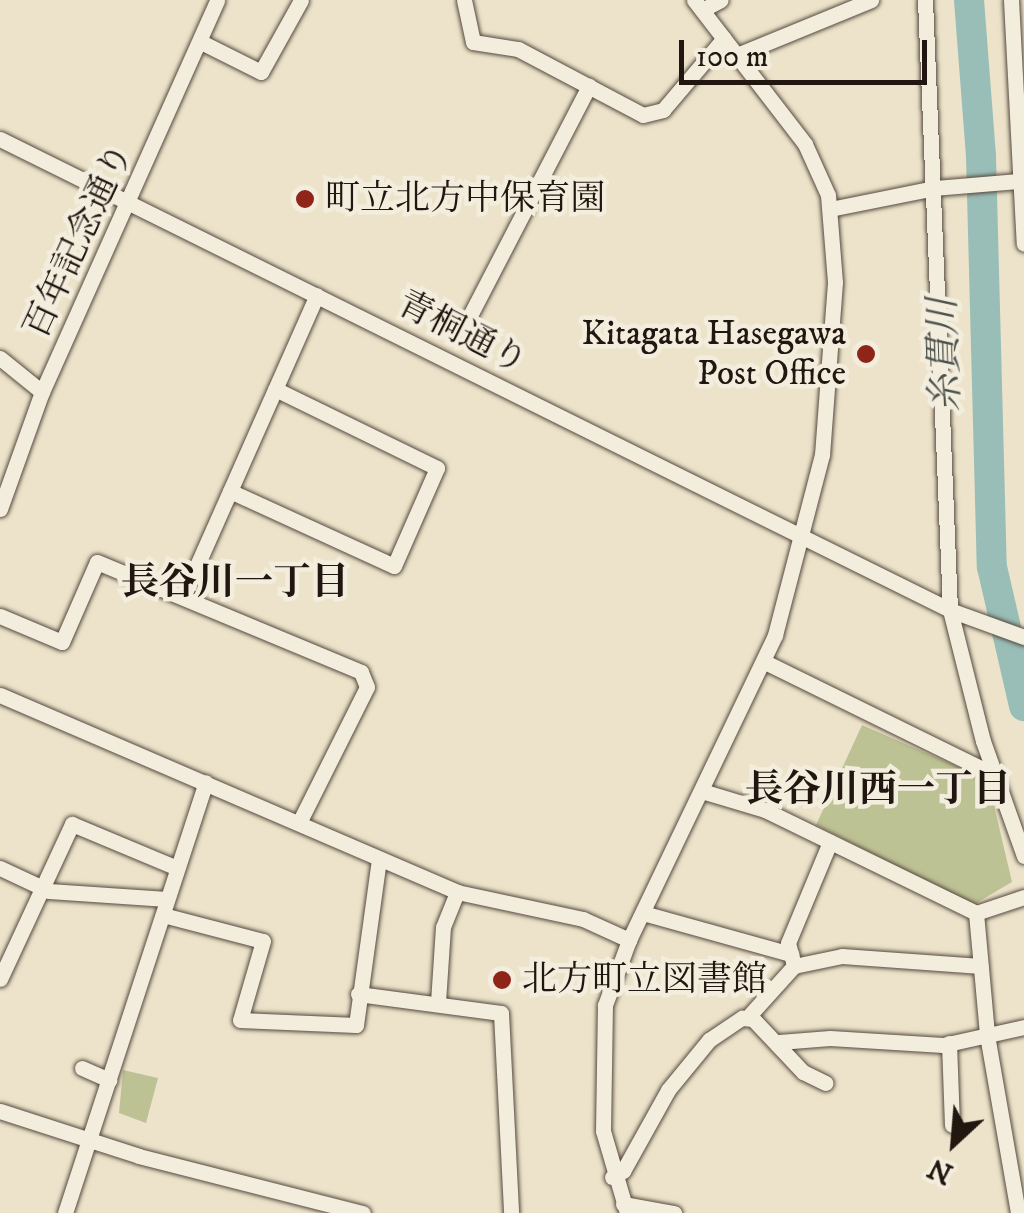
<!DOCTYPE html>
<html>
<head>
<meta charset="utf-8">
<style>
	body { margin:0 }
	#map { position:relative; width:1024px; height:1213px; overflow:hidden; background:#ede3ca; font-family:"IM FELL DW Pica","Noto Serif JP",serif }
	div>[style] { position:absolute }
	.green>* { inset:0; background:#bdc294 }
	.river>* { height:30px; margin:-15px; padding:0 15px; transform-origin:15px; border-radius:15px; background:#99beb7 }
	.roads { filter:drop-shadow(0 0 2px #55493f) drop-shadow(0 0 2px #55493f) }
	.minor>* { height:15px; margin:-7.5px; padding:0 7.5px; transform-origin:7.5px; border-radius:7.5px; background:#f3eddd }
	.dots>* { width:28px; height:28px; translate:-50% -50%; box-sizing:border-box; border:5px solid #f3eddd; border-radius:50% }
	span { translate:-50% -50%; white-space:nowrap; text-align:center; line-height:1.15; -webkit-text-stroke:9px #f3eddd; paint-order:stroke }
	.poi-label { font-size:35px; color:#221611 }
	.left { translate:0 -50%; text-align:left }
	.right { translate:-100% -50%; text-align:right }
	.street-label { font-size:35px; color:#221611 }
	.water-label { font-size:38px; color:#4c514b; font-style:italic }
	.neighbourhood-label { font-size:38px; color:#221611; font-weight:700 }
	.north { position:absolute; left:904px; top:1093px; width:100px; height:100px; -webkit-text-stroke:8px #f3eddd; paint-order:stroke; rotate:206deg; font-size:28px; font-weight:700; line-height:40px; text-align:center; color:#221611 }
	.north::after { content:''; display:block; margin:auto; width:35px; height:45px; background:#221611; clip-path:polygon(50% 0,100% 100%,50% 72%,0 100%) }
	.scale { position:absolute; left:679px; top:40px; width:248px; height:45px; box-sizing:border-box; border:5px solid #221611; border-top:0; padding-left:12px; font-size:30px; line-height:35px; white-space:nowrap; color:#221611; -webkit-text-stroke:8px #f3eddd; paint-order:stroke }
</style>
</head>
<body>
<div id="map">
	<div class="green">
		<i style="clip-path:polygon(862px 725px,988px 780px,1012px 882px,973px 905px,816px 825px)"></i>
		<i style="clip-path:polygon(123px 1070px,158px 1078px,146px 1123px,119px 1113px)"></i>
	</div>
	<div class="river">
		<i style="left:969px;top:0;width:156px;rotate:85.6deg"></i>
		<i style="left:981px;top:156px;width:411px;rotate:88.5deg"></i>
		<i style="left:992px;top:567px;width:143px;rotate:77deg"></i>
	</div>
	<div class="roads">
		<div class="minor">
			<i style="left:464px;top:0;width:43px;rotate:77.9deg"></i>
			<i style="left:473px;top:42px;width:46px;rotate:8.8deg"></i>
			<i style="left:518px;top:49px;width:141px;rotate:27.8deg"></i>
			<i style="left:643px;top:115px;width:21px;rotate:-14deg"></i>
			<i style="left:663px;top:110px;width:94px;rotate:-49.7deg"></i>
			<i style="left:925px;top:0;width:611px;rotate:87.65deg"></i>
			<i style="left:950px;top:610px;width:135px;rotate:75.9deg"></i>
			<i style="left:983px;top:741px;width:122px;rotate:70.4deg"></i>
			<i style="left:1011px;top:0;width:244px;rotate:87deg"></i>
			<i style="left:702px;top:10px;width:21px;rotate:-28deg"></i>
			<i style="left:201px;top:42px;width:67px;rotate:26.6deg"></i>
			<i style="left:261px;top:72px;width:82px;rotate:-60.9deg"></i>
			<i style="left:737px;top:55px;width:145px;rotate:-22.3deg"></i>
			<i style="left:0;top:139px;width:1060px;rotate:26.37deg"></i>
			<i style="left:950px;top:610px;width:79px;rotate:20deg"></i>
			<i style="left:830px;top:209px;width:106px;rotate:-11.4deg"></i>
			<i style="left:934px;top:188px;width:86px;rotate:-4.7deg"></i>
			<i style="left:463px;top:329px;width:274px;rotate:-62.6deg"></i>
			<i style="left:0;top:358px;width:54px;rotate:39deg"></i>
			<i style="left:230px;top:491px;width:180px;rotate:24.6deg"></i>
			<i style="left:394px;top:566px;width:107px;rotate:-66.3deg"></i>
			<i style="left:437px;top:468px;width:180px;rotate:-154deg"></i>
			<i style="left:0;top:509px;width:124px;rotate:-70.3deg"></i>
			<i style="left:42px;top:392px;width:429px;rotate:-65.9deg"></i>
			<i style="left:183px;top:597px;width:330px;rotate:-66.1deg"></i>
			<i style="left:0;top:616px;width:67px;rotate:22.8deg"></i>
			<i style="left:62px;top:642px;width:87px;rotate:-66.4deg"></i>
			<i style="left:97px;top:562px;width:286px;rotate:22.6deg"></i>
			<i style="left:361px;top:672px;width:16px;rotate:68deg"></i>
			<i style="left:367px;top:687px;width:150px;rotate:116.6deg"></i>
			<i style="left:765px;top:662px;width:256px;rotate:26.2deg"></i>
			<i style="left:0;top:695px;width:498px;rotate:23.3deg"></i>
			<i style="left:457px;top:892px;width:129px;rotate:12.1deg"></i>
			<i style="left:583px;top:919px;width:51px;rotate:24.5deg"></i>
			<i style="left:705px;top:792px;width:63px;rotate:16.7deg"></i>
			<i style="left:765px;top:810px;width:235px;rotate:26deg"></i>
			<i style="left:976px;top:913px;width:51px;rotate:-18.4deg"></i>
			<i style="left:830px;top:842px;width:109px;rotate:112.6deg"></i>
			<i style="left:788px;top:943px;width:24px;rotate:75deg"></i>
			<i style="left:794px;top:966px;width:49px;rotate:-11.8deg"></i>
			<i style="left:842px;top:956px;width:139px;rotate:4.1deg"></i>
			<i style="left:0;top:868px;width:54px;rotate:25.1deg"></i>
			<i style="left:49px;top:891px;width:118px;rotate:3.9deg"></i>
			<i style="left:643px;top:913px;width:154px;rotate:15.5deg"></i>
			<i style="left:976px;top:913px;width:122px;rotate:84.8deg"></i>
			<i style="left:987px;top:1035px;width:181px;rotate:80.1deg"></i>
			<i style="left:163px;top:915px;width:103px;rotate:14.6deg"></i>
			<i style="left:263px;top:941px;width:82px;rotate:106.2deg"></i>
			<i style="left:240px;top:1020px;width:116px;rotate:2.5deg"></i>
			<i style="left:356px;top:1025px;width:167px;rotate:-82.1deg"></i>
			<i style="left:0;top:979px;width:171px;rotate:-65.1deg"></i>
			<i style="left:72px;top:824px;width:114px;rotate:22.7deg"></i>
			<i style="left:358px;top:994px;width:144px;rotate:7.6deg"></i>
			<i style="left:501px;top:1013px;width:200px;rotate:87.1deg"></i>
			<i style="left:438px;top:1002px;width:75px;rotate:-86.2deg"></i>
			<i style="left:443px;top:927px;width:38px;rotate:-68deg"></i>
			<i style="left:747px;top:1018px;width:70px;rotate:-47.9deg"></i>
			<i style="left:779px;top:1042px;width:51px;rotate:-4.5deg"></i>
			<i style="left:830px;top:1038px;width:113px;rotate:3.5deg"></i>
			<i style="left:943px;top:1045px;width:83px;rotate:-12.5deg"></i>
			<i style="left:949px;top:1043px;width:82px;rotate:87.9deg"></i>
			<i style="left:82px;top:1068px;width:30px;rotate:24deg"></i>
			<i style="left:0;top:1111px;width:146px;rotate:17.9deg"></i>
			<i style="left:139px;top:1156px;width:231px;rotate:14.3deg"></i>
			<i style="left:612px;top:1177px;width:13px;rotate:-29deg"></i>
			<i style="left:623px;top:1171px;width:93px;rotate:-60.9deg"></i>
			<i style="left:668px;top:1090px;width:65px;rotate:-50.6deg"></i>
			<i style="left:709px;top:1040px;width:40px;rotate:-34deg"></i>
			<i style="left:742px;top:1018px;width:11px;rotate:5deg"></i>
			<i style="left:753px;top:1019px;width:73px;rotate:46.7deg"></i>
			<i style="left:803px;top:1072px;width:25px;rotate:26deg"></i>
			<i style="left:623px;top:1204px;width:52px;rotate:10deg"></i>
			<i style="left:65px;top:1213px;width:453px;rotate:-71.9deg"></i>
			<i style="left:627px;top:1213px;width:85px;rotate:-106.3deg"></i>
			<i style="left:603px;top:1131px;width:126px;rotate:-89.1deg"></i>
			<i style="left:605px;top:1005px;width:69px;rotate:-69.7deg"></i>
			<i style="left:629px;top:940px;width:338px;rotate:-64.4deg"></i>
			<i style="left:775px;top:635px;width:186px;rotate:-75.4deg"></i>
			<i style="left:822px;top:455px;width:173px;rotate:-85.7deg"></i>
			<i style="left:835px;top:282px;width:87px;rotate:-94.6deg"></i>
			<i style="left:828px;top:195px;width:56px;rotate:-114.3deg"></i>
			<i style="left:805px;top:144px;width:182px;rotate:-127.6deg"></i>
		</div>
	</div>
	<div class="dots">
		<i style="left:305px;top:199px;background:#8f2418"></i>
		<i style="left:866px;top:354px;background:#8f2418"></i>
		<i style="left:502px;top:980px;background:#8f2418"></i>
	</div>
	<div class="poi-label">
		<span class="left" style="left:325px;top:199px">町立北方中保育園</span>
		<span class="right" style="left:846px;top:354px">Kitagata Hasegawa<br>Post Office</span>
		<span class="left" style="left:522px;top:980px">北方町立図書館</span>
	</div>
	<div class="street-label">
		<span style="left:79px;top:241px;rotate:-65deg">百年記念通り</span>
		<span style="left:462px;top:333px;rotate:27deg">青桐通り</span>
	</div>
	<div class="water-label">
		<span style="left:946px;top:355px;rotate:-92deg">糸貫川</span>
	</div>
	<div class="neighbourhood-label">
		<span style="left:235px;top:584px">長谷川一丁目</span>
		<span style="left:878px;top:791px">長谷川西一丁目</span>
	</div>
	<div class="north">N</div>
	<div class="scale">100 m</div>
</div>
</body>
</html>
